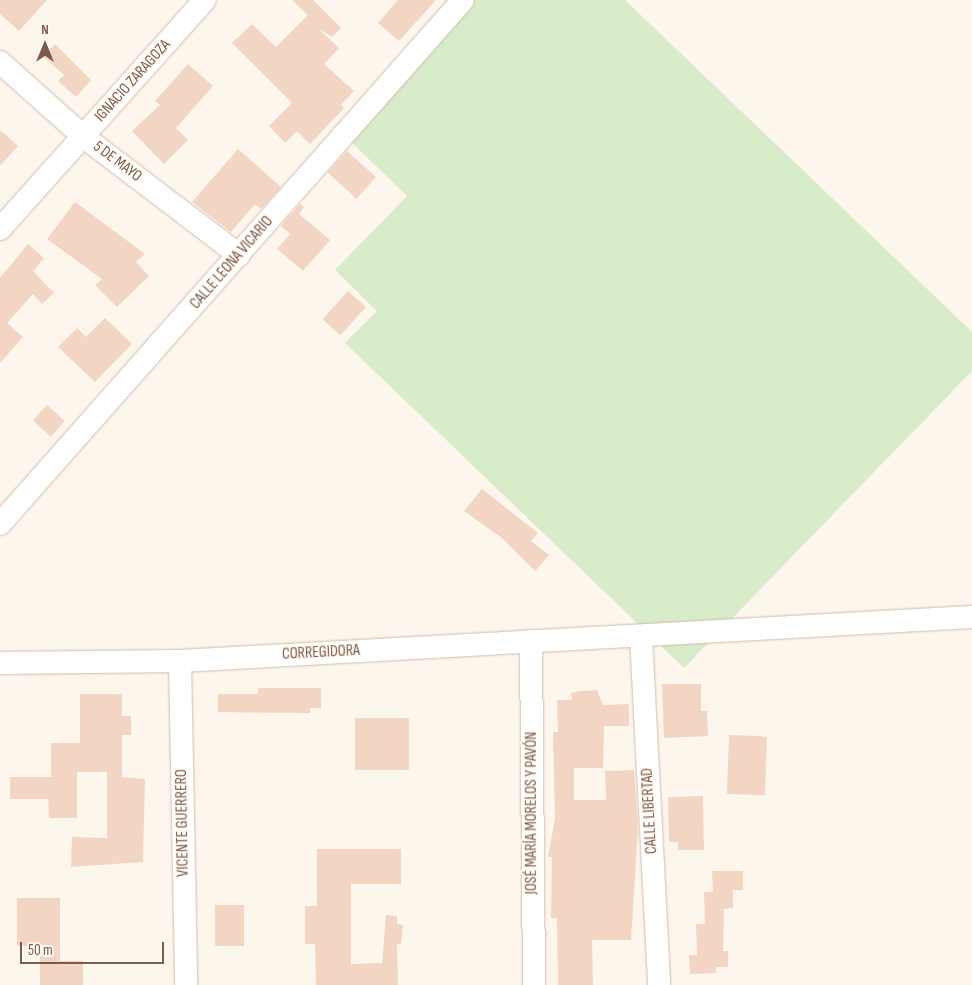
<!DOCTYPE html>
<html>
<head>
<meta charset="utf-8">
<style>
	body { margin:0 }
	#map { position:relative; width:972px; height:985px; overflow:hidden; background:#fdf6ec; font-family:"Sofia Sans Condensed",sans-serif }
	div>[style] { position:absolute }
	.green>* { inset:0; background:#d8ecc9 }
	.building>* { inset:0; background:#f3d5c3; transform-origin:0 0 }
	.roads { filter:drop-shadow(0 0 1px #d1beb0) drop-shadow(0 0 1px #d1beb0) }
	.minor>* { height:22px; margin:-11px; padding:0 11px; transform-origin:11px; border-radius:11px; background:#fff }
	span { translate:-50% -50%; white-space:nowrap; text-align:center; line-height:1.15; -webkit-text-stroke:4px #fffaf3; paint-order:stroke }
	.street-label { font-size:16px; color:#7a5c4d }
	.north { position:absolute; left:20px; top:20px; width:50px; height:50px; -webkit-text-stroke:4px #fffaf3; paint-order:stroke; rotate:0deg; font-size:14px; font-weight:700; line-height:20px; text-align:center; color:#7a5c4d }
	.north::after { content:''; display:block; margin:auto; width:18px; height:22px; background:#7a5c4d; clip-path:polygon(50% 0,100% 100%,50% 72%,0 100%) }
	.scale { position:absolute; left:20px; top:942px; width:144px; height:22px; box-sizing:border-box; border:2px solid #7a5c4d; border-top:0; padding-left:6px; font-size:15px; line-height:18px; white-space:nowrap; color:#7a5c4d; -webkit-text-stroke:4px #fffaf3; paint-order:stroke }
</style>
</head>
<body>
<div id="map">
	<div class="green">
		<i style="clip-path:polygon(471px 0,625px 0,972px 332px,972px 371px,684px 668px,345px 343px,377px 311px,335px 270px,407px 196px,342px 133px)"></i>
	</div>
	<div class="building">
		<i style="clip-path:polygon(0 0,47px 0,19px 31px,0 14px)"></i>
		<i style="clip-path:polygon(292px 0,313px 0,341px 28px,332px 37px,318px 28px,339px 48px,324px 64px,354px 91px,341px 105px,344px 108px,310px 144px,297px 131px,285px 143px,269px 126px,292px 103px,232px 43px,252px 24px,276px 47px,308px 15px)"></i>
		<i style="clip-path:polygon(398px 0,436px 0,399px 41px,378px 23px)"></i>
		<i style="clip-path:polygon(55px 44px,91px 80px,76px 97px,58px 81px,64px 75px,43px 56px)"></i>
		<i style="clip-path:polygon(188px 64px,213px 86px,176px 128px,188px 140px,164px 164px,132px 131px,160px 105px,155px 101px)"></i>
		<i style="clip-path:polygon(0 130px,18px 146px,0 166px)"></i>
		<i style="clip-path:polygon(238px 149px,281px 187px,261px 209px,255px 204px,231px 232px,192px 202px)"></i>
		<i style="left:347px;top:151px;width:39px;height:29px;rotate:42deg"></i>
		<i style="clip-path:polygon(75px 202px,145px 254px,136px 262px,149px 276px,117px 307px,95px 285px,102px 279px,47px 239px)"></i>
		<i style="clip-path:polygon(300px 204px,304px 207px,299px 214px,330px 240px,303px 271px,277px 249px,290px 234px,281px 226px)"></i>
		<i style="clip-path:polygon(28px 244px,44px 258px,33px 271px,54px 293px,42px 304px,33px 294px,7px 323px,23px 337px,0 363px,0 278px)"></i>
		<i style="left:348px;top:291px;width:24px;height:38px;rotate:42deg"></i>
		<i style="clip-path:polygon(105px 318px,132px 344px,95px 382px,58px 347px,77px 328px,86px 337px)"></i>
		<i style="left:47px;top:405px;width:24px;height:21px;rotate:42deg"></i>
		<i style="clip-path:polygon(482px 489px,538px 533px,531px 541px,549px 555px,535px 571px,502px 538px,464px 511px)"></i>
		<i style="clip-path:polygon(662px 684px,701px 684px,701px 711px,707px 711px,708px 736px,664px 738px)"></i>
		<i style="clip-path:polygon(258px 688px,321px 688px,321px 708px,310px 708px,310px 713px,218px 712px,218px 694px,258px 694px)"></i>
		<i style="clip-path:polygon(597px 690px,603px 705px,629px 704px,629px 726px,604px 726px,603px 768px,574px 768px,574px 800px,606px 800px,605px 771px,634px 770px,638px 827px,631px 940px,592px 940px,593px 985px,558px 985px,557px 918px,551px 918px,552px 857px,548px 857px,555px 819px,553px 732px,558px 732px,557px 700px,572px 700px,571px 693px,581px 691px)"></i>
		<i style="clip-path:polygon(80px 694px,122px 694px,122px 716px,131px 716px,131px 735px,122px 735px,122px 777px,145px 779px,143px 862px,71px 867px,72px 837px,107px 838px,107px 772px,77px 772px,77px 818px,49px 818px,48px 799px,10px 799px,10px 777px,51px 777px,51px 743px,80px 743px)"></i>
		<i style="left:355px;top:718px;width:54px;height:52px"></i>
		<i style="left:729px;top:735px;width:38px;height:59px;rotate:2deg"></i>
		<i style="clip-path:polygon(703px 796px,704px 850px,678px 850px,678px 842px,669px 842px,668px 797px)"></i>
		<i style="clip-path:polygon(317px 849px,401px 849px,401px 884px,351px 884px,351px 964px,382px 963px,386px 915px,397px 916px,397px 924px,403px 925px,401px 944px,397px 944px,398px 985px,316px 985px,315px 944px,305px 944px,305px 906px,317px 906px)"></i>
		<i style="clip-path:polygon(712px 871px,743px 871px,743px 890px,733px 890px,733px 908px,724px 909px,723px 951px,728px 951px,728px 967px,716px 967px,716px 973px,690px 974px,689px 955px,697px 955px,696px 924px,705px 924px,704px 892px,713px 892px)"></i>
		<i style="clip-path:polygon(17px 898px,60px 898px,60px 961px,83px 961px,83px 985px,40px 985px,40px 946px,17px 946px)"></i>
		<i style="left:215px;top:905px;width:29px;height:41px"></i>
	</div>
	<div class="roads">
		<div class="minor">
			<i style="left:0;top:62px;width:113px;rotate:41.8deg"></i>
			<i style="left:84px;top:137px;width:195px;rotate:37.3deg"></i>
			<i style="left:0;top:229px;width:307px;rotate:-48.2deg"></i>
			<i style="left:0;top:524px;width:699px;rotate:-48.54deg"></i>
			<i style="left:641px;top:637px;width:348px;rotate:87deg"></i>
			<i style="left:531px;top:641px;width:344px;rotate:89.5deg"></i>
			<i style="left:180px;top:661px;width:324px;rotate:88.9deg"></i>
			<i style="left:0;top:663px;width:180px;rotate:-0.6deg"></i>
			<i style="left:180px;top:661px;width:793px;rotate:-3.18deg"></i>
		</div>
	</div>
	<div class="street-label">
		<span style="left:133px;top:81px;rotate:-48deg">IGNACIO ZARAGOZA</span>
		<span style="left:117px;top:162px;rotate:37deg">5 DE MAYO</span>
		<span style="left:232px;top:263px;rotate:-49deg">CALLE LEONA VICARIO</span>
		<span style="left:321px;top:653px;rotate:-3deg">CORREGIDORA</span>
		<span style="left:650px;top:811px;rotate:-93deg">CALLE LIBERTAD</span>
		<span style="left:532px;top:813px;rotate:-90deg">JOSÉ MARÍA MORELOS Y PAVÓN</span>
		<span style="left:183px;top:823px;rotate:-91deg">VICENTE GUERRERO</span>
	</div>
	<div class="north">N</div>
	<div class="scale">50 m</div>
</div>
</body>
</html>
